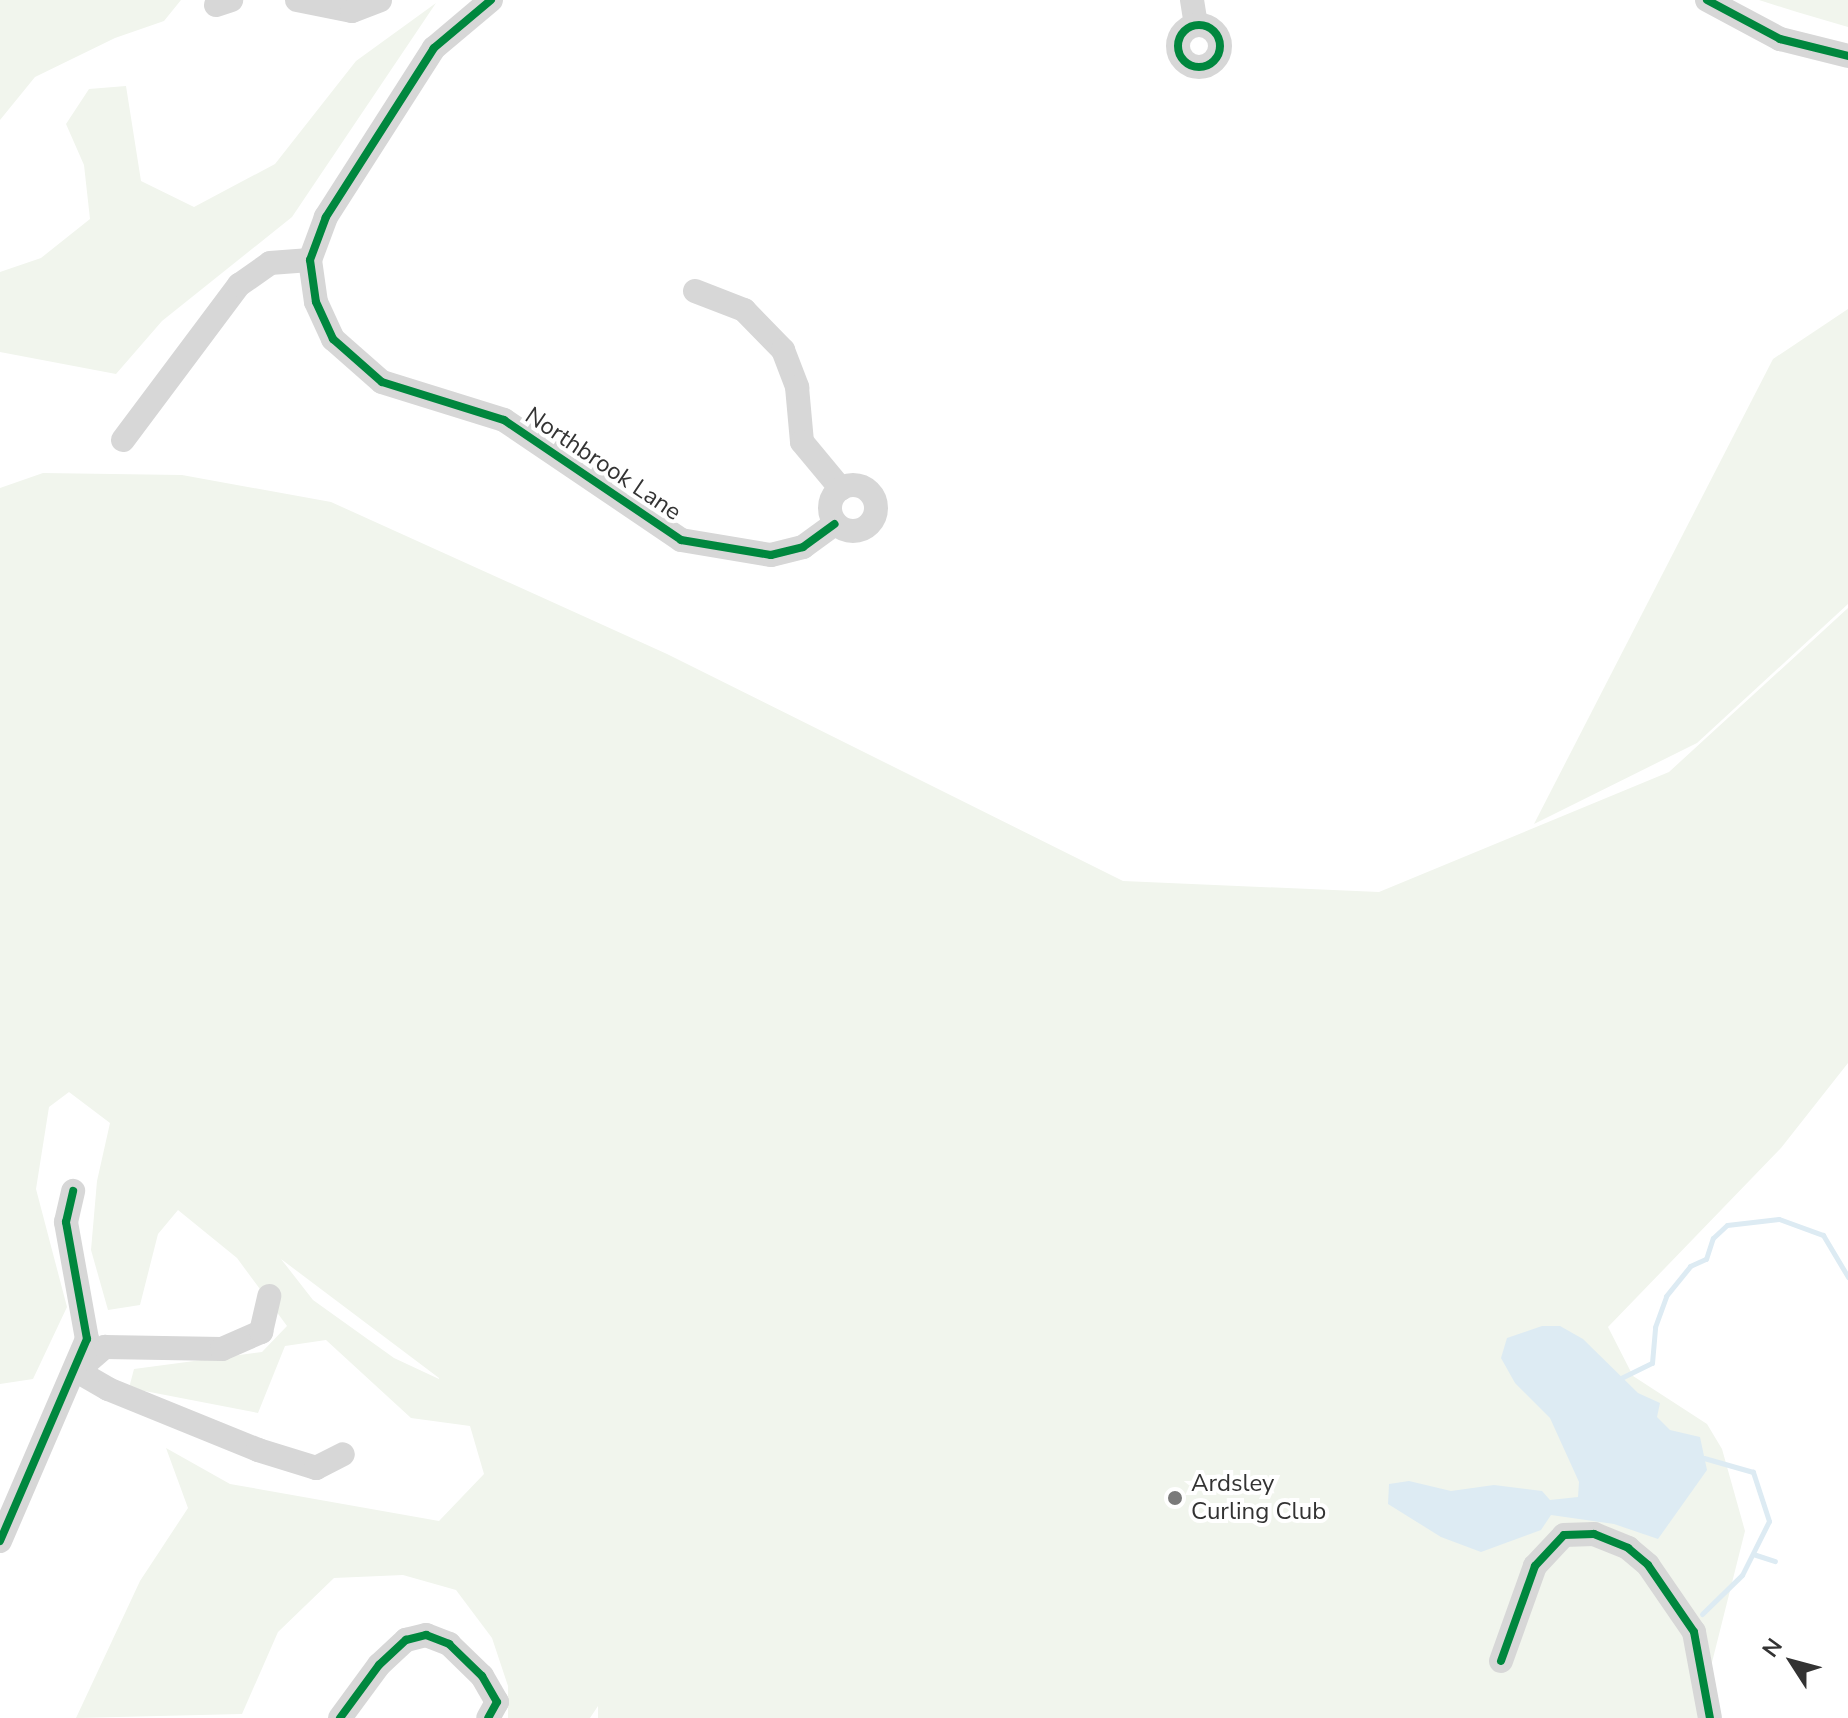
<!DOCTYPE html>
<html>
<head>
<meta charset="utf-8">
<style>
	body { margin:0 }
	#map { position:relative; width:1848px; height:1718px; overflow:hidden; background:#fff; font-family:"Nunito Sans",sans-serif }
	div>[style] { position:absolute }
	.green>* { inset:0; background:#f1f5ed }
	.water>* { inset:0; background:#ddebf3 }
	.stream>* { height:5px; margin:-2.5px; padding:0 2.5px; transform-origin:2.5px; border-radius:2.5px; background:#ddebf3 }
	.minor>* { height:24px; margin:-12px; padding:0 12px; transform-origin:12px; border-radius:12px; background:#d7d7d7 }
	.minor>.ring { margin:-12px; padding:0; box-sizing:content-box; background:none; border:24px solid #d7d7d7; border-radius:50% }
	.cycleway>* { height:8px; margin:-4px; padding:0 4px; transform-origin:4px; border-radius:4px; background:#00873e }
	.cycleway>.ring { margin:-4px; padding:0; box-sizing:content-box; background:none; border:8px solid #00873e; border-radius:50% }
	.dots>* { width:22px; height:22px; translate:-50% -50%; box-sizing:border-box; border:4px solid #fff; border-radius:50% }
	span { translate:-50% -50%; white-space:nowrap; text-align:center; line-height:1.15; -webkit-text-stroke:8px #fff; paint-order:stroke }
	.street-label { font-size:24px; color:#333 }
	.poi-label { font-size:24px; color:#333 }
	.left { translate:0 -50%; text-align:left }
	.north { position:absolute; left:1752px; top:1622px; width:80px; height:80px; -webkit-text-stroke:6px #fff; paint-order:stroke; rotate:306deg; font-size:22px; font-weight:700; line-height:32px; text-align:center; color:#333 }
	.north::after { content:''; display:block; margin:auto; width:28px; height:36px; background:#333; clip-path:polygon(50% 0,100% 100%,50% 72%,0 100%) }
</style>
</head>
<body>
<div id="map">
	<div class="green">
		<i style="clip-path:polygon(0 0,181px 0,164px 21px,115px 38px,35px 77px,0 120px)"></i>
		<i style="clip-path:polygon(1759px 0,1848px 0,1848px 27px,1797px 12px)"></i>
		<i style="clip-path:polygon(436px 3px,292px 217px,162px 321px,116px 374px,0 352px,0 272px,41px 258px,90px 219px,84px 165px,66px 124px,89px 89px,126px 86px,141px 181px,194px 207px,275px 164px,356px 61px)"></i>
		<i style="clip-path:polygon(1848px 309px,1848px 604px,1697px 743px,1534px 824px,1773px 359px)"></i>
		<i style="clip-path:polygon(evenodd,43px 473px,182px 475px,331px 502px,667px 654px,1123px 881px,1379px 892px,1669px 772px,1848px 608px,1848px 1063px,1781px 1148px,1608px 1327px,1633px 1376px,1707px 1424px,1722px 1449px,1745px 1531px,1698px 1718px,598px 1718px,598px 1706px,590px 1718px,508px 1718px,508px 1686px,492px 1638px,456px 1590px,403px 1575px,334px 1578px,278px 1632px,242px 1714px,76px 1718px,140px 1581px,188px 1508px,166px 1448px,230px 1484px,439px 1521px,484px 1474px,470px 1426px,411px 1418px,326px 1340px,285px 1346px,258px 1413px,129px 1388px,134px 1369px,262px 1352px,287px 1326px,237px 1258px,178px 1210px,158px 1234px,140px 1305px,108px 1310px,91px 1250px,97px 1181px,110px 1123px,69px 1092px,49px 1107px,36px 1189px,67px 1307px,33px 1379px,0 1384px,0 488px,43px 473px,281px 1259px,439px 1378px,439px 1379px,394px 1358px,313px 1300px,281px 1259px)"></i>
	</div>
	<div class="water">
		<i style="clip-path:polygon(1542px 1326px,1560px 1326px,1583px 1339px,1638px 1393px,1660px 1403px,1657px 1417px,1670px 1430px,1700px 1437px,1707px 1470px,1658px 1539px,1614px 1524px,1551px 1515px,1541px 1530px,1481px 1552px,1441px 1537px,1388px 1504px,1389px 1484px,1409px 1481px,1451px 1491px,1494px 1485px,1542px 1491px,1550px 1500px,1578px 1497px,1579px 1482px,1550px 1418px,1515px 1383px,1501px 1358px,1507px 1338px)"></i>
	</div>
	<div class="stream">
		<i style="left:1621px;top:1378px;width:34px;rotate:-26deg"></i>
		<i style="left:1652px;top:1363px;width:36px;rotate:-85deg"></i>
		<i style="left:1655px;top:1327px;width:33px;rotate:-70deg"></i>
		<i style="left:1666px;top:1296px;width:38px;rotate:-51deg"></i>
		<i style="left:1690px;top:1266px;width:17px;rotate:-24deg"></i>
		<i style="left:1706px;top:1259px;width:22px;rotate:-72deg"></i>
		<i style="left:1713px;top:1238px;width:19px;rotate:-43deg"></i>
		<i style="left:1727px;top:1225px;width:52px;rotate:-6.6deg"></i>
		<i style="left:1779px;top:1219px;width:47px;rotate:20deg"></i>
		<i style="left:1823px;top:1235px;width:49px;rotate:59.2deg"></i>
		<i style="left:1753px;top:1554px;width:23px;rotate:18deg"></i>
		<i style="left:1702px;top:1614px;width:56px;rotate:-44.3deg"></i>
		<i style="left:1742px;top:1575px;width:60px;rotate:-63.4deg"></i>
		<i style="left:1769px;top:1521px;width:52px;rotate:-108.1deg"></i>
		<i style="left:1753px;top:1472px;width:51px;rotate:-164.1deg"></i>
	</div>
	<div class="minor">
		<i style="left:297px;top:0;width:56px;rotate:11.3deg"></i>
		<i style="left:352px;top:11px;width:30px;rotate:-21deg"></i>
		<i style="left:491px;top:0;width:75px;rotate:139.9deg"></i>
		<i style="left:434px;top:48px;width:201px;rotate:122.6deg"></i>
		<i style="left:326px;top:217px;width:46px;rotate:110.4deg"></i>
		<i style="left:310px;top:260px;width:42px;rotate:81.9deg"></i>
		<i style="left:316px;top:302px;width:41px;rotate:65.3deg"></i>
		<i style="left:333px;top:339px;width:65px;rotate:41.3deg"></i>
		<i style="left:382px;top:382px;width:128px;rotate:17.3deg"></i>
		<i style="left:504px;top:420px;width:214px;rotate:34.1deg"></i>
		<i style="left:681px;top:540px;width:91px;rotate:9.5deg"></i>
		<i style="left:771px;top:555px;width:33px;rotate:-14deg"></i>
		<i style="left:803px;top:547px;width:39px;rotate:-36deg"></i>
		<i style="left:1192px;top:0;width:24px;rotate:81deg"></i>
		<i style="left:1707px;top:0;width:83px;rotate:28.1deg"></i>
		<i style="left:1780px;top:39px;width:70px;rotate:14deg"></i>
		<i style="left:216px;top:5px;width:16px;rotate:-18deg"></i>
		<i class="ring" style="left:1178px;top:25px;width:18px;height:18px"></i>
		<i style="left:695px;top:291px;width:53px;rotate:21.2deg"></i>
		<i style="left:744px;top:310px;width:56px;rotate:45.7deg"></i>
		<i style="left:783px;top:350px;width:40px;rotate:69deg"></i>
		<i style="left:797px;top:387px;width:55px;rotate:84.8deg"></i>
		<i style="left:802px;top:442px;width:61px;rotate:50.3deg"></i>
		<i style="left:123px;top:440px;width:194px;rotate:-53.2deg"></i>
		<i style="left:239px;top:285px;width:38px;rotate:-35deg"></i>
		<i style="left:270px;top:263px;width:40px;rotate:-4.3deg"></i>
		<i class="ring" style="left:830px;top:485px;width:22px;height:22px"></i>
		<i style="left:77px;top:1371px;width:36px;rotate:30deg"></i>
		<i style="left:108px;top:1389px;width:162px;rotate:22.1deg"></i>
		<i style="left:258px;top:1450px;width:61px;rotate:17.2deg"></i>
		<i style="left:316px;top:1468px;width:30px;rotate:-27deg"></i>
		<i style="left:77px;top:1371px;width:37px;rotate:-41deg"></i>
		<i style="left:105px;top:1347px;width:117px;rotate:1deg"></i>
		<i style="left:222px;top:1349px;width:43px;rotate:-23.6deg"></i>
		<i style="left:261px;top:1332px;width:37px;rotate:-77deg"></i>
		<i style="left:0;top:1541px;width:220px;rotate:-66.7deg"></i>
		<i style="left:87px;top:1339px;width:119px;rotate:-100.2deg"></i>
		<i style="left:66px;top:1222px;width:32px;rotate:-77deg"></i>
		<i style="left:1501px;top:1661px;width:101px;rotate:-70.3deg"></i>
		<i style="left:1535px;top:1566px;width:42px;rotate:-46.9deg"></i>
		<i style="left:1564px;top:1535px;width:30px;rotate:-2deg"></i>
		<i style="left:1594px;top:1534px;width:37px;rotate:22deg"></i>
		<i style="left:1628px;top:1548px;width:26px;rotate:40deg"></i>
		<i style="left:1648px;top:1565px;width:81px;rotate:55.5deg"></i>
		<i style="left:1694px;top:1632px;width:87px;rotate:79.5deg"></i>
		<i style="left:340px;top:1718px;width:66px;rotate:-53.7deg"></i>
		<i style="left:379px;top:1665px;width:37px;rotate:-43deg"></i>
		<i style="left:406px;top:1640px;width:21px;rotate:-14deg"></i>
		<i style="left:426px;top:1635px;width:25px;rotate:21deg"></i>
		<i style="left:449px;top:1644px;width:46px;rotate:44.1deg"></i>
		<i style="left:482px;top:1676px;width:30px;rotate:60deg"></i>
		<i style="left:497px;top:1702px;width:18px;rotate:119deg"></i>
	</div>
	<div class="cycleway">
		<i style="left:491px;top:0;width:75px;rotate:139.9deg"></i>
		<i style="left:434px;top:48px;width:201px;rotate:122.6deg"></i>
		<i style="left:326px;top:217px;width:46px;rotate:110.4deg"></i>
		<i style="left:310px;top:260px;width:42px;rotate:81.9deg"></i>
		<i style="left:316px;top:302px;width:41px;rotate:65.3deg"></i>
		<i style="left:333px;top:339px;width:65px;rotate:41.3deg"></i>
		<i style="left:382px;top:382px;width:128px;rotate:17.3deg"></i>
		<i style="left:504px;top:420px;width:214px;rotate:34.1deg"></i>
		<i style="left:681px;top:540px;width:91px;rotate:9.5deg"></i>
		<i style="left:771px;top:555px;width:33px;rotate:-14deg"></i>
		<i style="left:803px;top:547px;width:39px;rotate:-36deg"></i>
		<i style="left:1707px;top:0;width:83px;rotate:28.1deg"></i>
		<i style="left:1780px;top:39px;width:70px;rotate:14deg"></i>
		<i class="ring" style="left:1178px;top:25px;width:34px;height:34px"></i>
		<i style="left:0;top:1541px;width:220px;rotate:-66.7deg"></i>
		<i style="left:87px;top:1339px;width:119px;rotate:-100.2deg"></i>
		<i style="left:66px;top:1222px;width:32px;rotate:-77deg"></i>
		<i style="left:1501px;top:1661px;width:101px;rotate:-70.3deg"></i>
		<i style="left:1535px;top:1566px;width:42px;rotate:-46.9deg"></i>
		<i style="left:1564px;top:1535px;width:30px;rotate:-2deg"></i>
		<i style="left:1594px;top:1534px;width:37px;rotate:22deg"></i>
		<i style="left:1628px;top:1548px;width:26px;rotate:40deg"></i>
		<i style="left:1648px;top:1565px;width:81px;rotate:55.5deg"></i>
		<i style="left:1694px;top:1632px;width:87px;rotate:79.5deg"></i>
		<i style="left:340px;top:1718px;width:66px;rotate:-53.7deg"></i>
		<i style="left:379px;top:1665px;width:37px;rotate:-43deg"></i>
		<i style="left:406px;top:1640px;width:21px;rotate:-14deg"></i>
		<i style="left:426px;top:1635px;width:25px;rotate:21deg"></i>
		<i style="left:449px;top:1644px;width:46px;rotate:44.1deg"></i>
		<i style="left:482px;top:1676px;width:30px;rotate:60deg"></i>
		<i style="left:497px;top:1702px;width:18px;rotate:119deg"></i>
	</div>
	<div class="dots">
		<i style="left:1175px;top:1498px;background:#7a7a7a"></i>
	</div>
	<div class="street-label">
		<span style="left:603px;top:464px;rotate:34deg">Northbrook Lane</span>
	</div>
	<div class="poi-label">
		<span class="left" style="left:1191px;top:1498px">Ardsley<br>Curling Club</span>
	</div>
	<div class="north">N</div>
</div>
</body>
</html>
